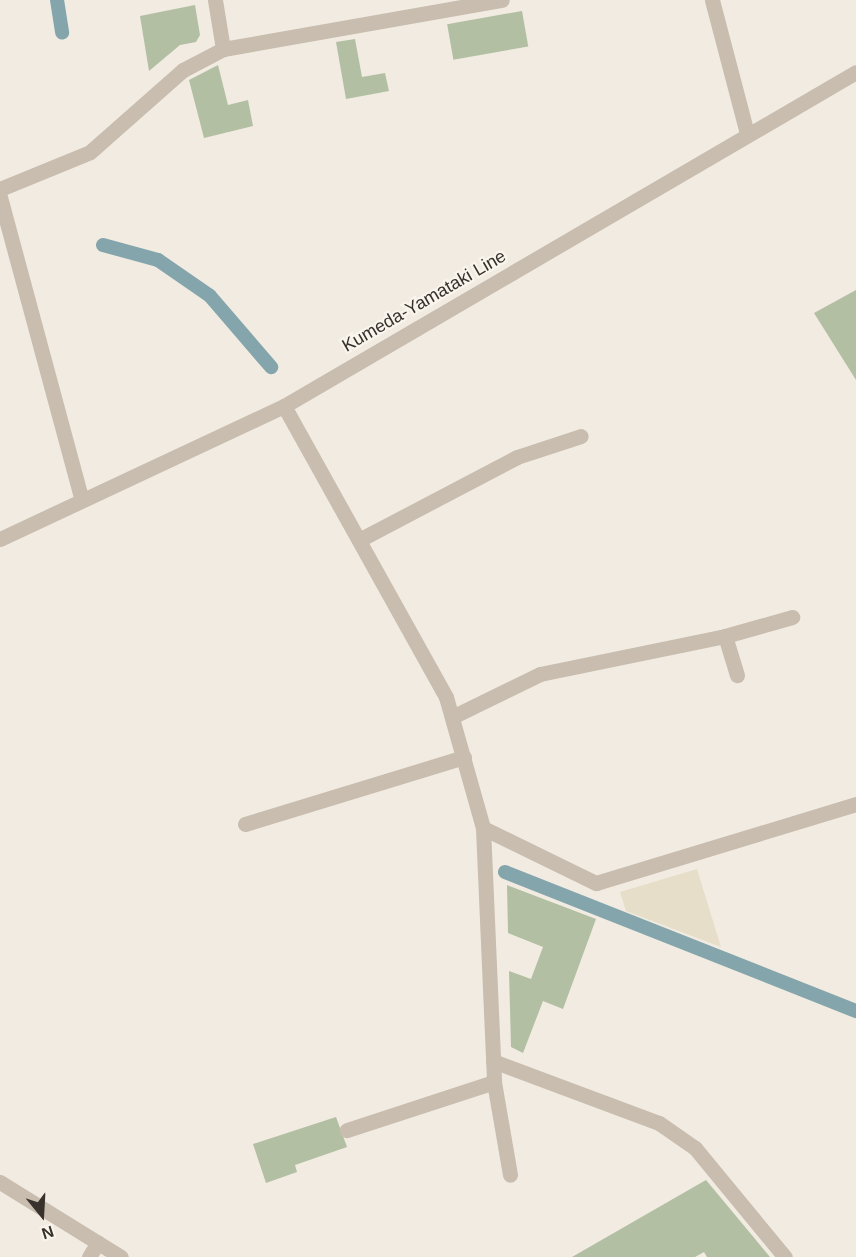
<!DOCTYPE html>
<html>
<head>
<meta charset="utf-8">
<style>
	body { margin:0 }
	#map { position:relative; width:856px; height:1257px; overflow:hidden; background:#f1ebe1; font-family:Helvetica,sans-serif }
	div>[style] { position:absolute }
	.green>* { inset:0; background:#b2bfa2; transform-origin:0 0 }
	.plaza>* { inset:0; background:#e7deca }
	.stream>* { height:14px; margin:-7px; padding:0 7px; transform-origin:7px; border-radius:7px; background:#83a5ab }
	.minor>* { height:15px; margin:-7.5px; padding:0 7.5px; transform-origin:7.5px; border-radius:7.5px; background:#c8bdae }
	span { translate:-50% -50%; white-space:nowrap; text-align:center; line-height:1.15; -webkit-text-stroke:4.5px #f9f5ed; paint-order:stroke }
	.street-label { font-size:18px; color:#38312c }
	.north { position:absolute; left:12px; top:1185px; width:60px; height:60px; -webkit-text-stroke:4px #f9f5ed; paint-order:stroke; rotate:162deg; font-size:16px; font-weight:700; line-height:24px; text-align:center; color:#38312c }
	.north::after { content:''; display:block; margin:auto; width:21px; height:27px; background:#38312c; clip-path:polygon(50% 0,100% 100%,50% 72%,0 100%) }
</style>
</head>
<body>
<div id="map">
	<div class="green">
		<i style="clip-path:polygon(195px 5px,200px 35px,196px 42px,180px 45px,149px 71px,140px 16px)"></i>
		<i style="left:522px;top:11px;width:36px;height:76px;rotate:80deg"></i>
		<i style="clip-path:polygon(355px 39px,362px 77px,385px 73px,389px 91px,346px 99px,336px 42px)"></i>
		<i style="clip-path:polygon(218px 65px,228px 105px,248px 100px,253px 126px,204px 138px,189px 80px)"></i>
		<i style="clip-path:polygon(856px 290px,856px 380px,814px 313px)"></i>
		<i style="clip-path:polygon(507px 885px,596px 919px,563px 1009px,543px 1001px,523px 1053px,511px 1047px,509px 971px,531px 979px,543px 947px,508px 933px)"></i>
		<i style="clip-path:polygon(336px 1117px,347px 1147px,295px 1165px,297px 1172px,266px 1183px,253px 1144px)"></i>
		<i style="clip-path:polygon(706px 1180px,770px 1257px,707px 1257px,704px 1252px,695px 1257px,572px 1257px)"></i>
	</div>
	<div class="plaza">
		<i style="clip-path:polygon(697px 869px,721px 947px,626px 911px,620px 892px)"></i>
	</div>
	<div class="stream">
		<i style="left:57px;top:0;width:33px;rotate:81deg"></i>
		<i style="left:103px;top:245px;width:57px;rotate:15.3deg"></i>
		<i style="left:158px;top:260px;width:63px;rotate:34.7deg"></i>
		<i style="left:210px;top:296px;width:94px;rotate:49.3deg"></i>
		<i style="left:505px;top:872px;width:378px;rotate:21.6deg"></i>
	</div>
	<div class="minor">
		<i style="left:215px;top:0;width:50px;rotate:80.7deg"></i>
		<i style="left:712px;top:0;width:138px;rotate:75.3deg"></i>
		<i style="left:0;top:189px;width:97px;rotate:-22.3deg"></i>
		<i style="left:90px;top:152px;width:124px;rotate:-41.4deg"></i>
		<i style="left:183px;top:70px;width:45px;rotate:-27.7deg"></i>
		<i style="left:223px;top:49px;width:283px;rotate:-10deg"></i>
		<i style="left:0;top:197px;width:314px;rotate:74.9deg"></i>
		<i style="left:284px;top:406px;width:333px;rotate:60.9deg"></i>
		<i style="left:446px;top:697px;width:136px;rotate:74.2deg"></i>
		<i style="left:483px;top:828px;width:254px;rotate:87.5deg"></i>
		<i style="left:494px;top:1082px;width:155px;rotate:161.9deg"></i>
		<i style="left:0;top:539px;width:314px;rotate:-25.1deg"></i>
		<i style="left:284px;top:406px;width:662px;rotate:-30.28deg"></i>
		<i style="left:359px;top:540px;width:178px;rotate:-27.7deg"></i>
		<i style="left:517px;top:457px;width:67px;rotate:-18.2deg"></i>
		<i style="left:725px;top:636px;width:41px;rotate:72.9deg"></i>
		<i style="left:452px;top:717px;width:98px;rotate:-26deg"></i>
		<i style="left:540px;top:674px;width:189px;rotate:-11.6deg"></i>
		<i style="left:725px;top:636px;width:70px;rotate:-15.8deg"></i>
		<i style="left:245px;top:824px;width:229px;rotate:-17deg"></i>
		<i style="left:483px;top:828px;width:126px;rotate:26deg"></i>
		<i style="left:596px;top:883px;width:272px;rotate:-16.9deg"></i>
		<i style="left:493px;top:1061px;width:177px;rotate:20.5deg"></i>
		<i style="left:659px;top:1123px;width:44px;rotate:34.8deg"></i>
		<i style="left:695px;top:1148px;width:141px;rotate:50.5deg"></i>
		<i style="left:494px;top:1082px;width:94px;rotate:80.2deg"></i>
		<i style="left:0;top:1182px;width:142px;rotate:31.8deg"></i>
		<i style="left:89px;top:1257px;width:17px;rotate:-59deg"></i>
	</div>
	<div class="street-label">
		<span style="left:424px;top:301px;rotate:-30deg">Kumeda-Yamataki Line</span>
	</div>
	<div class="north">N</div>
</div>
</body>
</html>
